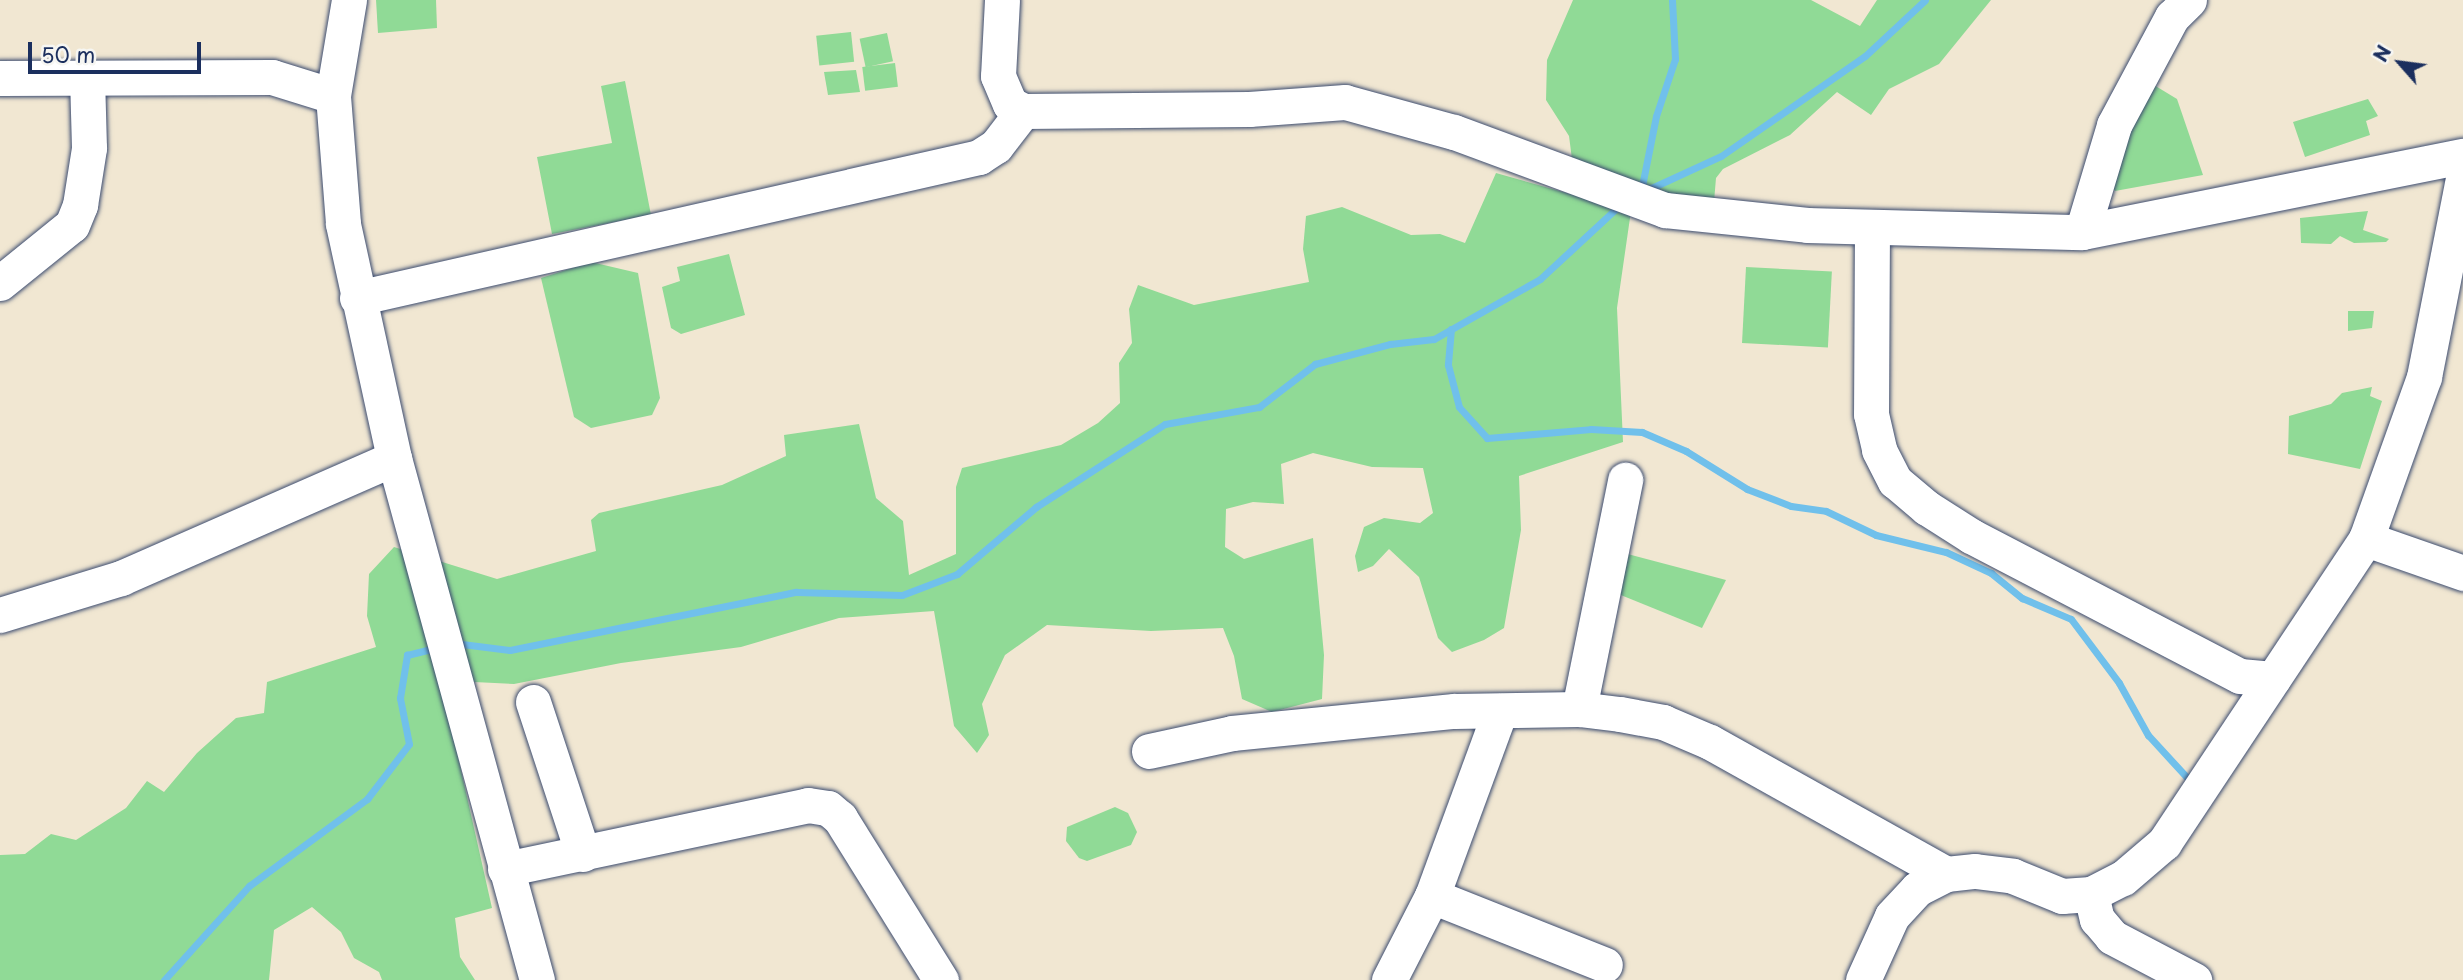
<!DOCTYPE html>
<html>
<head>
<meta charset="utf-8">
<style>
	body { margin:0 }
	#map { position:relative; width:2463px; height:980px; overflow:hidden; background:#f1e7d2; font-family:"Playpen Sans",sans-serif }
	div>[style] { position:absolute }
	.green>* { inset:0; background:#90da96; transform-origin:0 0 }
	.stream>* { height:7px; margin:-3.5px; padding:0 3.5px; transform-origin:3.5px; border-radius:3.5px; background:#70c0eb }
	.roads { filter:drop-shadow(0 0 2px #3b4b6f) drop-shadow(0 0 2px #3b4b6f) }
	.minor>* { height:35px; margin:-17.5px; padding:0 17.5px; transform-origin:17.5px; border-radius:17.5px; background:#fff }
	span { translate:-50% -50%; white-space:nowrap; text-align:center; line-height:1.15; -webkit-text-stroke:7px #f6f6f2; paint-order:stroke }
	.north { position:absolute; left:2365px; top:28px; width:70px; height:70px; -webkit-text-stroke:5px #f6f6f2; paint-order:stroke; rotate:298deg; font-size:19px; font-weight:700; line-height:28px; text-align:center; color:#1b2f5e }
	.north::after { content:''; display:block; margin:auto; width:24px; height:32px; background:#1b2f5e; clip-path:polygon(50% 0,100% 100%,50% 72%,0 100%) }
	.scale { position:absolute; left:28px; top:42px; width:173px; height:32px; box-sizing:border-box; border:4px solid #1b2f5e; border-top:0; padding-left:9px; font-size:21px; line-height:24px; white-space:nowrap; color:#1b2f5e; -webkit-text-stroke:5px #f6f6f2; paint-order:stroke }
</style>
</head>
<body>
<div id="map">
	<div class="green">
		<i style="clip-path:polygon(376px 0,436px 0,437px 28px,378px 33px)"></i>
		<i style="clip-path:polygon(1573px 0,1811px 0,1860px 26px,1877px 0,1991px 0,1939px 64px,1889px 89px,1871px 115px,1837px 92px,1790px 135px,1723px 169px,1716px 178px,1714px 202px,1675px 205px,1573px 167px,1569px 136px,1546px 100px,1547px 60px)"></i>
		<i style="left:851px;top:32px;width:30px;height:35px;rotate:84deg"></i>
		<i style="left:887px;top:33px;width:29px;height:28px;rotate:78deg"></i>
		<i style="left:895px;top:63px;width:24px;height:33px;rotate:83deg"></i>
		<i style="clip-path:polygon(856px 70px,860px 92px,828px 95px,824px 72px)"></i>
		<i style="clip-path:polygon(2144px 79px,2177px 99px,2203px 175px,2115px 191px,2106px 181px)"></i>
		<i style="clip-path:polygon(625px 81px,651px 215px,552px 234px,537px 157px,612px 143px,601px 86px)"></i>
		<i style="clip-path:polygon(2368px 99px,2378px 116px,2366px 121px,2370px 135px,2305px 157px,2293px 122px)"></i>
		<i style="clip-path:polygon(1496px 173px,1631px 211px,1617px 308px,1623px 442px,1519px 476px,1521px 530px,1504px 628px,1484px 640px,1452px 652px,1438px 638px,1419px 577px,1389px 549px,1373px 566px,1358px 572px,1355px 556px,1364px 527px,1384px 518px,1420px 523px,1433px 513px,1423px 468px,1372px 467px,1313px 453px,1281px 464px,1284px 504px,1253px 502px,1226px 509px,1225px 547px,1244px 559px,1313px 538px,1324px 655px,1322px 699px,1272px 712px,1242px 699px,1234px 656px,1223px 628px,1151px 631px,1047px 625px,1005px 655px,982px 704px,989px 735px,977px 753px,954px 726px,934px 611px,839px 618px,741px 647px,621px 663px,514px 684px,474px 682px,445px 699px,492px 908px,455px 918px,460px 957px,475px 980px,382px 980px,379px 972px,354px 958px,341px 932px,312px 907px,274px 930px,269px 980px,0 980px,0 855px,25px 854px,51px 834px,76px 840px,126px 808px,147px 781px,164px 792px,197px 753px,236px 718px,264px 713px,267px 682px,376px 647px,367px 616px,369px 574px,394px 547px,497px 579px,596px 551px,591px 520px,599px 513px,722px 485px,786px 456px,784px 435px,859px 424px,876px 498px,903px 521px,909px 575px,956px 554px,956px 487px,962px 468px,1061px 445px,1098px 423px,1120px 403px,1119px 363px,1132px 343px,1129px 309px,1138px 285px,1194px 305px,1309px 282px,1303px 249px,1306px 216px,1342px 207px,1411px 235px,1440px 234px,1465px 243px)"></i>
		<i style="clip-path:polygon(2368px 211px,2363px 230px,2389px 239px,2386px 242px,2354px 243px,2340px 236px,2331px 244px,2301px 243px,2300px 218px)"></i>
		<i style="clip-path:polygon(729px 254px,745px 315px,681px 334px,671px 328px,662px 287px,680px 281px,677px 267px)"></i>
		<i style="clip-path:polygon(591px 262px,638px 273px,660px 398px,652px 415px,591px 428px,574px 417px,541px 278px)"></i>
		<i style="left:1746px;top:267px;width:86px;height:76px;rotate:3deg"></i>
		<i style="clip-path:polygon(2348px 311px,2374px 311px,2372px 328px,2348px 331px)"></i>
		<i style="clip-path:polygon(2372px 387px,2370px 396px,2382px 401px,2360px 469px,2288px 454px,2289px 416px,2331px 404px,2342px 393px)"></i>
		<i style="clip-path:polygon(1620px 552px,1726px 580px,1702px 628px,1606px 589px)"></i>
		<i style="clip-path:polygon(1115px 807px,1128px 813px,1137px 832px,1131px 845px,1087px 861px,1079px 858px,1066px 841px,1067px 827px)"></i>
	</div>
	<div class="stream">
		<i style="left:1647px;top:190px;width:81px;rotate:-24.7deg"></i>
		<i style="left:1721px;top:156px;width:175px;rotate:-34.8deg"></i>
		<i style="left:1865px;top:56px;width:82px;rotate:-43deg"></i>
		<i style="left:1641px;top:191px;width:76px;rotate:-78.7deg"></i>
		<i style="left:1656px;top:116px;width:60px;rotate:-71.6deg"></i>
		<i style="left:1675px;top:59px;width:59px;rotate:-92.9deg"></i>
		<i style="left:1451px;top:329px;width:36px;rotate:95deg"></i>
		<i style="left:1448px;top:365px;width:43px;rotate:75.3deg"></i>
		<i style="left:1459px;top:407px;width:42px;rotate:47.9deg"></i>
		<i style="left:1487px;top:438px;width:104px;rotate:-4.9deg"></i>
		<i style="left:1591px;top:429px;width:51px;rotate:3.4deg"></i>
		<i style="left:1642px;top:432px;width:48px;rotate:23.4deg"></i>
		<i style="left:1686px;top:451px;width:72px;rotate:31.9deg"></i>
		<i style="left:1747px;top:489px;width:47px;rotate:21.1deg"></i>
		<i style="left:1791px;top:506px;width:35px;rotate:8deg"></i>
		<i style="left:1826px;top:511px;width:55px;rotate:25.6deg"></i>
		<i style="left:1876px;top:535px;width:72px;rotate:13.7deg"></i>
		<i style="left:1946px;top:552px;width:50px;rotate:25deg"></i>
		<i style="left:1991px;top:573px;width:40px;rotate:39deg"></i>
		<i style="left:2022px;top:598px;width:53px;rotate:23.2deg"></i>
		<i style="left:2071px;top:619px;width:80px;rotate:53.1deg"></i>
		<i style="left:2119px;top:683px;width:60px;rotate:60.9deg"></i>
		<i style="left:2148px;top:735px;width:64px;rotate:47.5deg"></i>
		<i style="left:454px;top:643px;width:56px;rotate:7.1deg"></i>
		<i style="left:510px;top:650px;width:292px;rotate:-11.5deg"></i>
		<i style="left:796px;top:592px;width:106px;rotate:1.6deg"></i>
		<i style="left:902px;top:595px;width:59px;rotate:-20.9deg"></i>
		<i style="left:957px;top:574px;width:104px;rotate:-40.3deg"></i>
		<i style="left:1036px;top:507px;width:153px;rotate:-32.8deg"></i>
		<i style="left:1165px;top:424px;width:96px;rotate:-10.3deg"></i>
		<i style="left:1259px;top:407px;width:71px;rotate:-37.5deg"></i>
		<i style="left:1315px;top:364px;width:78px;rotate:-14.9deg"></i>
		<i style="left:1390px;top:344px;width:44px;rotate:-6.5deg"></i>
		<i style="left:1434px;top:339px;width:122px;rotate:-29.5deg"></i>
		<i style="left:1540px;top:279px;width:110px;rotate:-42.8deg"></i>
		<i style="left:164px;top:980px;width:127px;rotate:-47.9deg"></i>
		<i style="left:249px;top:886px;width:147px;rotate:-36.4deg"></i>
		<i style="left:367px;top:799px;width:69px;rotate:-52.6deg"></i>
		<i style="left:409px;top:744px;width:47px;rotate:-101.1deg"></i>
		<i style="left:400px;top:698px;width:44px;rotate:-80.8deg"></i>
		<i style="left:407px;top:655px;width:30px;rotate:-14deg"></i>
	</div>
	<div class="roads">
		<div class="minor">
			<i style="left:349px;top:0;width:97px;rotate:99.5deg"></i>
			<i style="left:333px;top:96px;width:128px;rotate:85.5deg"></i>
			<i style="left:343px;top:224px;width:239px;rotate:77.7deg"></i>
			<i style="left:394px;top:458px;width:541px;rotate:74.68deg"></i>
			<i style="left:1002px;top:0;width:76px;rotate:93deg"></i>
			<i style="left:998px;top:76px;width:30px;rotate:67deg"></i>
			<i style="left:1010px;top:104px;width:15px;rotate:28deg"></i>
			<i style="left:1023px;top:111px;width:226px;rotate:-0.5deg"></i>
			<i style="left:1249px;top:109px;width:96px;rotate:-4.2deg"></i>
			<i style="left:1345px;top:102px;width:113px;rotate:15.4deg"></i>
			<i style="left:1454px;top:132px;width:225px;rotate:20.3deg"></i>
			<i style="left:1665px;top:210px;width:143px;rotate:6deg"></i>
			<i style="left:1807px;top:225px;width:275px;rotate:1.5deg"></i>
			<i style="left:2082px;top:232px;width:389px;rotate:-11.3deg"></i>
			<i style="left:0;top:78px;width:272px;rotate:-0.2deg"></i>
			<i style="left:272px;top:77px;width:64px;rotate:17.3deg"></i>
			<i style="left:1872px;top:227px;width:187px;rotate:90.3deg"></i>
			<i style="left:1871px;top:414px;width:37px;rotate:77deg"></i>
			<i style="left:1879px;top:450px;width:35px;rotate:63deg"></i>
			<i style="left:1895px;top:481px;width:42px;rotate:40.2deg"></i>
			<i style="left:1927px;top:508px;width:52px;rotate:32.5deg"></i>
			<i style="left:1971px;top:536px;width:303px;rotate:27.5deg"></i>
			<i style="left:2240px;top:676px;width:33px;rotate:5deg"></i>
			<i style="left:2082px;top:232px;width:112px;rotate:-73.3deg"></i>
			<i style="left:2114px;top:125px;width:123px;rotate:-61.8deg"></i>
			<i style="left:2172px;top:17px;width:24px;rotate:-45deg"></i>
			<i style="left:0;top:283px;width:92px;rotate:-38.9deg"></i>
			<i style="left:72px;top:225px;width:22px;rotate:-68deg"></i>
			<i style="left:80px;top:205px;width:58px;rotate:-81deg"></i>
			<i style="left:89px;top:148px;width:70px;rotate:-91.6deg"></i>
			<i style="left:357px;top:298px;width:638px;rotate:-12.77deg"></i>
			<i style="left:979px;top:157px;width:20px;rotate:-33deg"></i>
			<i style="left:996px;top:146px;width:44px;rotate:-52.4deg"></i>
			<i style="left:2366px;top:539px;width:103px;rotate:19.3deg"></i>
			<i style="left:0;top:615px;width:127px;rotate:-17deg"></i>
			<i style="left:121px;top:578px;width:298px;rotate:-23.7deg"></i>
			<i style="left:533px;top:702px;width:160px;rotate:71.8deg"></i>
			<i style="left:1579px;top:709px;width:234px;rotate:-78.6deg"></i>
			<i style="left:1149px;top:751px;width:85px;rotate:-12.2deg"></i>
			<i style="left:1232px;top:733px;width:223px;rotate:-5.7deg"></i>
			<i style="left:1454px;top:711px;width:125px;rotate:-0.9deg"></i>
			<i style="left:1579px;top:709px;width:41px;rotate:7deg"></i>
			<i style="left:1620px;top:714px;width:44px;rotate:10.5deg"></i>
			<i style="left:1663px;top:722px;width:51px;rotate:23.1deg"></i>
			<i style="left:1710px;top:742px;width:270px;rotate:29.2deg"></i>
			<i style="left:505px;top:869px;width:310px;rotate:-11.9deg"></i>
			<i style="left:808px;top:805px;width:20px;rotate:9deg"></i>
			<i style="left:828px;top:808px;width:16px;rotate:40deg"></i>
			<i style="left:840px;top:818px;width:191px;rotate:58.1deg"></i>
			<i style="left:2091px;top:894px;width:26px;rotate:77deg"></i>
			<i style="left:2097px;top:919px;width:23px;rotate:50deg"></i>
			<i style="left:2112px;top:937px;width:93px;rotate:27.7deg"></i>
			<i style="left:1432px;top:896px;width:186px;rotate:21.7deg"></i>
			<i style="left:1389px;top:980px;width:94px;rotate:-62.9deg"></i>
			<i style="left:1432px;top:896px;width:197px;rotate:-69.8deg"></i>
			<i style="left:1863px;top:980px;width:70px;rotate:-65.6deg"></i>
			<i style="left:1892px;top:916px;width:37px;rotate:-47deg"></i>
			<i style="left:1917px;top:889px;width:33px;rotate:-27deg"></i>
			<i style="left:1946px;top:874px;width:29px;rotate:-6deg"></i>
			<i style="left:1975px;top:871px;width:38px;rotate:7deg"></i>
			<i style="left:2013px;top:876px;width:53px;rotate:22.2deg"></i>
			<i style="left:2062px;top:896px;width:29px;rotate:-4deg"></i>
			<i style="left:2091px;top:894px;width:36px;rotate:-27deg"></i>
			<i style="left:2123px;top:878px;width:54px;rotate:-40.5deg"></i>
			<i style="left:2164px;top:843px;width:365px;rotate:-56.4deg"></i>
			<i style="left:2366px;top:539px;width:172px;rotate:-70.3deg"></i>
			<i style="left:2424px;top:377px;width:202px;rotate:-78.9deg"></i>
		</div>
	</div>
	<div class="north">N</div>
	<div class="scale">50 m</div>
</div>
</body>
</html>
